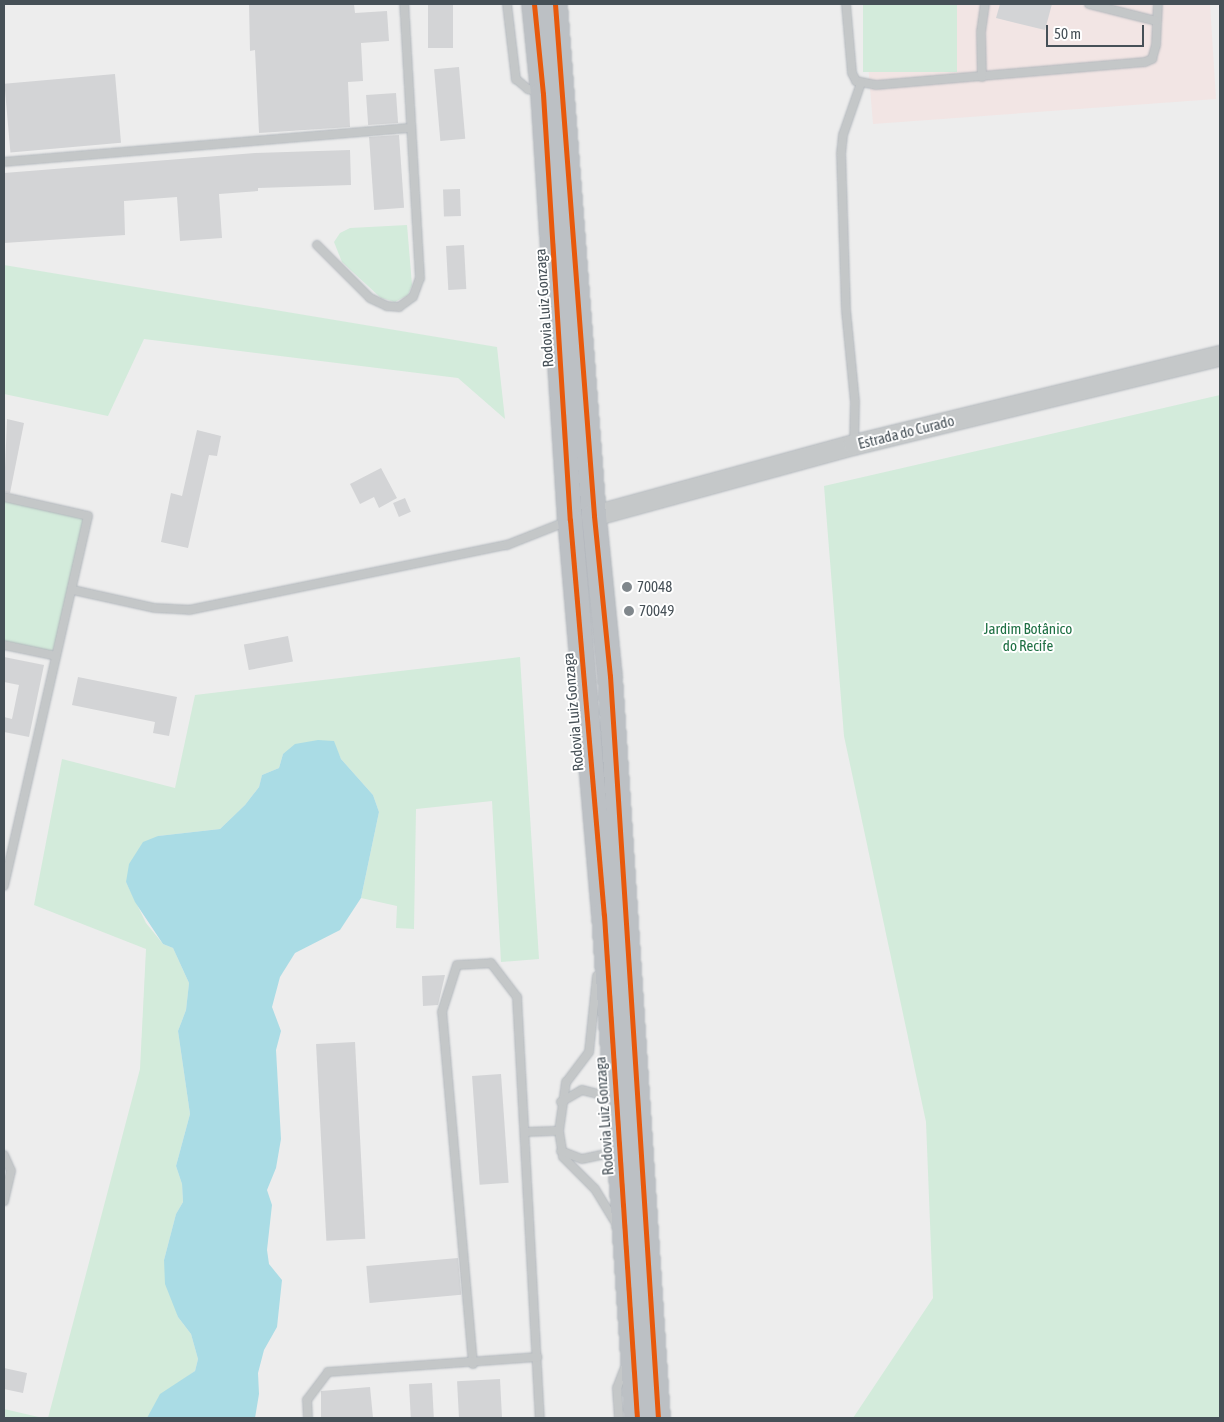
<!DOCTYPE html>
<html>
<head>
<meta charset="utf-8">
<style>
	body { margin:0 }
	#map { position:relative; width:1224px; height:1422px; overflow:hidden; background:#ededed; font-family:"Asap Condensed",sans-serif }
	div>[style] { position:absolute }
	.medical>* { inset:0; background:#f2e5e4 }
	.green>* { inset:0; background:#d3ebdb; transform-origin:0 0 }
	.water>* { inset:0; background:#aadce5 }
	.building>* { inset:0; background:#d3d4d6; transform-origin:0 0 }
	.roads { filter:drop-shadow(0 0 1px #b2b7bc) drop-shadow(0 0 1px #b2b7bc) }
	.service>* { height:8px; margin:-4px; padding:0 4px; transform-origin:4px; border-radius:4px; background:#c4c7c8 }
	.secondary>* { height:20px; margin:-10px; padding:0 10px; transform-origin:10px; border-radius:10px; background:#c5c8c9 }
	.trunk>* { height:24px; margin:-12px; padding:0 12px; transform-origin:12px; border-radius:12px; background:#bcc0c4 }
	.cycleway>* { height:5px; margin:-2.5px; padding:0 2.5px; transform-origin:2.5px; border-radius:2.5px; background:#e8590c }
	.dots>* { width:14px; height:14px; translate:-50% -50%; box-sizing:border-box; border:2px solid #fff; border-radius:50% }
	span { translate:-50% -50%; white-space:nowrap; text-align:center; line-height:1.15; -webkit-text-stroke:4px #fff; paint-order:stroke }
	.street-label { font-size:15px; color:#465057 }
	.poi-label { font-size:15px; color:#465057 }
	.left { translate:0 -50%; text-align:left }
	.park-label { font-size:15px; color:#1f7044 }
	.frame { position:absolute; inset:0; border:5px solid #465057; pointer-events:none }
	.scale { position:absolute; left:1046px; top:25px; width:98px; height:22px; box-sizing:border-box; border:2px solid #465057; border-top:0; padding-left:6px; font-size:15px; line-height:18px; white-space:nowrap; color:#465057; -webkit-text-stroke:4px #fff; paint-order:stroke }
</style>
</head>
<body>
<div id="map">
	<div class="medical">
		<i style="clip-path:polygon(863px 4px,1210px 4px,1216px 99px,873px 124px)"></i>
	</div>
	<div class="green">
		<i style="left:863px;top:4px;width:94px;height:68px"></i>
		<i style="clip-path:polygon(407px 225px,412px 285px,408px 295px,395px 302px,381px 298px,342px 262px,334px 242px,340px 233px,350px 228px)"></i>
		<i style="clip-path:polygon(4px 265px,497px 347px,505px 419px,458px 378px,144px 339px,108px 416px,4px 394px)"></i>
		<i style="clip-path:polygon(1220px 395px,1220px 1418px,853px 1418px,933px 1298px,926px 1122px,844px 736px,824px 486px)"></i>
		<i style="clip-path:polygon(4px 497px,88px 516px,56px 656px,4px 645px)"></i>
		<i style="clip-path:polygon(520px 657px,539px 959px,501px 962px,492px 801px,416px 809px,414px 929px,396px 928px,397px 906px,361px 898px,379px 812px,373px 795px,341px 759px,333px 741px,283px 754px,279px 768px,262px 775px,259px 787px,245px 805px,220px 829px,158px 836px,126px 882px,146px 923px,163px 944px,173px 948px,189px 983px,186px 1010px,178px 1031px,190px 1114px,176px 1166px,182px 1184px,183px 1202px,176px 1214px,164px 1260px,178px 1317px,191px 1334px,198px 1359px,195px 1371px,181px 1381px,147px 1418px,48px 1418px,140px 1069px,146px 949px,34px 905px,62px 759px,175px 788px,195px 695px)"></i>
		<i style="clip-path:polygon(4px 1409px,43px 1418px,4px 1418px)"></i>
	</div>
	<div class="water">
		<i style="clip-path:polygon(318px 740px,334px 741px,341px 759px,373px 795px,379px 812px,361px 898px,340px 930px,295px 953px,280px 977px,272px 1007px,281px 1031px,276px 1050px,281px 1139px,276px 1168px,267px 1190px,272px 1205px,267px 1250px,269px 1264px,282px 1280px,277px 1327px,264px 1350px,258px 1373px,259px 1394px,255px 1418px,147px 1418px,160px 1394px,195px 1371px,198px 1359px,191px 1334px,178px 1317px,165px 1284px,164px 1260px,176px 1214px,183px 1202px,182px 1184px,176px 1166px,190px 1114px,178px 1031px,186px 1010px,189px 983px,173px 948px,163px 944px,135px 902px,126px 882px,129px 864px,143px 842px,158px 836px,220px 829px,245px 805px,259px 787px,262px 775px,279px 768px,283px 754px,295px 744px)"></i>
	</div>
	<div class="building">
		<i style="clip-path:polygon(249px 4px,354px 4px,355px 13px,387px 11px,389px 41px,361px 43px,363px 81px,348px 82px,350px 127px,259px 133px,255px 50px,250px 51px)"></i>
		<i style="left:428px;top:4px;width:25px;height:44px"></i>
		<i style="clip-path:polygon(1000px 4px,1052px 4px,1045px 30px,996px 18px)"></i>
		<i style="left:459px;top:67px;width:72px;height:25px;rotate:85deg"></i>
		<i style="left:115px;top:74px;width:69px;height:111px;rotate:85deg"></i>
		<i style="left:396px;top:93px;width:30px;height:30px;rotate:86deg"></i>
		<i style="left:399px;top:135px;width:73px;height:30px;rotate:86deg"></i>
		<i style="clip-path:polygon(350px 150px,351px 185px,258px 188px,258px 191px,219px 194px,222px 238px,180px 241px,177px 197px,124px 201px,125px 235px,4px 243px,4px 173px,255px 153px)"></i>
		<i style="left:460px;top:189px;width:27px;height:17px;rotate:88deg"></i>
		<i style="left:464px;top:245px;width:44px;height:18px;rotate:87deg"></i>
		<i style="clip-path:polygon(7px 419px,24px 423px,10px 493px,4px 492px)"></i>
		<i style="clip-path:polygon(197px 430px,221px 436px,217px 456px,209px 455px,188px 548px,161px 542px,171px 493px,182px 496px)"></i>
		<i style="clip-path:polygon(381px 468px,397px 498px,379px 508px,374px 497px,360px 504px,350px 484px)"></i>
		<i style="left:405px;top:498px;width:15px;height:13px;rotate:67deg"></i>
		<i style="left:288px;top:636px;width:26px;height:45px;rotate:79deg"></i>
		<i style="clip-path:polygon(4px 657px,44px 665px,29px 737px,4px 732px,4px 717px,12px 719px,19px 685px,4px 682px)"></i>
		<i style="clip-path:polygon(78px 677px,177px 697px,169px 736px,153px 733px,155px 722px,72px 705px)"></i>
		<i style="clip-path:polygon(445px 975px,438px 1005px,423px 1006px,422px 976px)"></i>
		<i style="left:355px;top:1042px;width:197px;height:39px;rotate:87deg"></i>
		<i style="left:501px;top:1074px;width:109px;height:29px;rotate:86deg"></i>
		<i style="left:458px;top:1258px;width:37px;height:92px;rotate:85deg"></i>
		<i style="clip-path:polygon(4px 1368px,27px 1373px,23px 1393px,4px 1389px)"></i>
		<i style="left:500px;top:1379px;width:39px;height:43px;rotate:87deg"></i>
		<i style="left:432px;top:1383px;width:35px;height:23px;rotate:87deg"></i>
		<i style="clip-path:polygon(370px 1387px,373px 1418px,321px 1418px,321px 1391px)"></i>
	</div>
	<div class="roads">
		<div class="service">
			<i style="left:507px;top:4px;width:76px;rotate:83.2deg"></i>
			<i style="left:516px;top:79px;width:16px;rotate:40deg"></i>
			<i style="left:528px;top:89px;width:11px;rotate:15deg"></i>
			<i style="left:846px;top:4px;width:69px;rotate:85deg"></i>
			<i style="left:852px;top:73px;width:9px;rotate:63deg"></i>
			<i style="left:856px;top:81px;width:20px;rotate:11deg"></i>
			<i style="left:876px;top:85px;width:270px;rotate:-4.9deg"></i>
			<i style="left:1145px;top:62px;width:8px;rotate:-23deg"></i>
			<i style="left:1152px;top:59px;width:15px;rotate:-74deg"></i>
			<i style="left:1156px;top:45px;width:41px;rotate:-87.2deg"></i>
			<i style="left:1089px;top:4px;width:69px;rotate:14.2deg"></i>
			<i style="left:982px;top:77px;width:45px;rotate:-91.3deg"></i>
			<i style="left:981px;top:32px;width:28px;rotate:-82deg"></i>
			<i style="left:4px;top:162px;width:408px;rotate:-4.8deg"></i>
			<i style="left:317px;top:245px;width:75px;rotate:45deg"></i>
			<i style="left:370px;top:298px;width:19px;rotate:25deg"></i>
			<i style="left:387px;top:306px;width:12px;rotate:5deg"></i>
			<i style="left:399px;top:307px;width:17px;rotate:-36deg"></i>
			<i style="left:413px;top:297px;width:20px;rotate:-70deg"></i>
			<i style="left:420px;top:278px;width:274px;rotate:-93.3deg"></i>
			<i style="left:854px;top:445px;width:43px;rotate:-88.7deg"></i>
			<i style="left:855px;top:402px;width:92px;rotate:-95.6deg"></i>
			<i style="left:846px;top:310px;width:156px;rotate:-91.8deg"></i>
			<i style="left:841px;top:154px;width:19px;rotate:-84deg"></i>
			<i style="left:843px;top:135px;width:55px;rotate:-70.9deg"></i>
			<i style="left:4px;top:497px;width:86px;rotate:12.7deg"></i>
			<i style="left:88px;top:516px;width:379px;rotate:102.8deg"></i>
			<i style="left:73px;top:590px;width:84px;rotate:12.4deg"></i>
			<i style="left:155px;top:608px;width:34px;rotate:3deg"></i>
			<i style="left:189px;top:610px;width:325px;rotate:-11.6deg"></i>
			<i style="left:507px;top:545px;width:66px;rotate:-21.5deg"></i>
			<i style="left:4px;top:645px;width:53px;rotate:11.9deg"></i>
			<i style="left:597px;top:976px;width:76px;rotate:96deg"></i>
			<i style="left:589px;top:1052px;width:38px;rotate:127deg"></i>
			<i style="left:566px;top:1082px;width:49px;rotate:98.1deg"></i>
			<i style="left:559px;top:1131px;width:26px;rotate:81deg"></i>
			<i style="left:563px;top:1157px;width:45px;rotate:45deg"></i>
			<i style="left:595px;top:1189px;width:42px;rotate:58.6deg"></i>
			<i style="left:561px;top:1102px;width:24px;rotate:-30deg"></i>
			<i style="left:582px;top:1090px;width:32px;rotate:14deg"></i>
			<i style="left:526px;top:1132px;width:33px;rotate:-2deg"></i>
			<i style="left:561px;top:1151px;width:22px;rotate:21deg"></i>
			<i style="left:582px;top:1159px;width:35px;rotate:-12deg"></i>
			<i style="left:4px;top:1155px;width:17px;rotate:66deg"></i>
			<i style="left:11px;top:1171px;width:31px;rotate:103deg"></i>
			<i style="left:473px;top:1364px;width:353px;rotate:-95deg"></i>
			<i style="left:442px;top:1012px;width:49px;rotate:-72.3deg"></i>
			<i style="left:457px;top:965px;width:34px;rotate:-3deg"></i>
			<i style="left:491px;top:963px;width:43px;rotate:52.6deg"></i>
			<i style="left:517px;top:997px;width:422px;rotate:86.9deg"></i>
			<i style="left:308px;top:1418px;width:18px;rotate:-93deg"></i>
			<i style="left:307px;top:1400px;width:35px;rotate:-53deg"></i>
			<i style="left:328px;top:1372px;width:210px;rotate:-4.1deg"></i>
			<i style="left:619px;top:1418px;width:30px;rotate:-94deg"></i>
			<i style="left:617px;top:1388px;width:26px;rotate:-69deg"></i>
		</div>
		<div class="secondary">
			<i style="left:594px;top:516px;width:270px;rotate:-15.3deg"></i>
			<i style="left:854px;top:445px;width:377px;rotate:-13.7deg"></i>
		</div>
		<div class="trunk">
			<i style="left:534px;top:4px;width:90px;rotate:84.3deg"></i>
			<i style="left:543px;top:94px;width:427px;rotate:86.4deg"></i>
			<i style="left:570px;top:520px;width:396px;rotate:85.1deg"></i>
			<i style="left:604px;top:915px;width:504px;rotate:86.25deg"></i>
			<i style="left:555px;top:4px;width:513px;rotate:85.64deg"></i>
			<i style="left:594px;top:516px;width:161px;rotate:84.3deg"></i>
			<i style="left:610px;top:676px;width:744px;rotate:86.3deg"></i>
		</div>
	</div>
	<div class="cycleway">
		<i style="left:534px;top:4px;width:90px;rotate:84.3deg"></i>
		<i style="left:543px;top:94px;width:427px;rotate:86.4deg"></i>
		<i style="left:570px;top:520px;width:396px;rotate:85.1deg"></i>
		<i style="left:604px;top:915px;width:504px;rotate:86.25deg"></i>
		<i style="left:555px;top:4px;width:513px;rotate:85.64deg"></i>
		<i style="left:594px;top:516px;width:161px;rotate:84.3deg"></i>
		<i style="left:610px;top:676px;width:744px;rotate:86.3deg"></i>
	</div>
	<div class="dots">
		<i style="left:627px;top:587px;background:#80878c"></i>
		<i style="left:629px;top:611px;background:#80878c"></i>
	</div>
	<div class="street-label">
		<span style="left:544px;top:308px;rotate:-94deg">Rodovia Luiz Gonzaga</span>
		<span style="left:906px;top:432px;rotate:-14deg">Estrada do Curado</span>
		<span style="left:573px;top:712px;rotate:-95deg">Rodovia Luiz Gonzaga</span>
		<span style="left:604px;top:1116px;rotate:-94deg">Rodovia Luiz Gonzaga</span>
	</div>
	<div class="poi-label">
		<span class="left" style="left:637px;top:587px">70048</span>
		<span class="left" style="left:639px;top:611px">70049</span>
	</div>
	<div class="park-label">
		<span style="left:1028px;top:637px">Jardim Botânico<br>do Recife</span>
	</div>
	<div class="frame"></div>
	<div class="scale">50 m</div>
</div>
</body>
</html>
